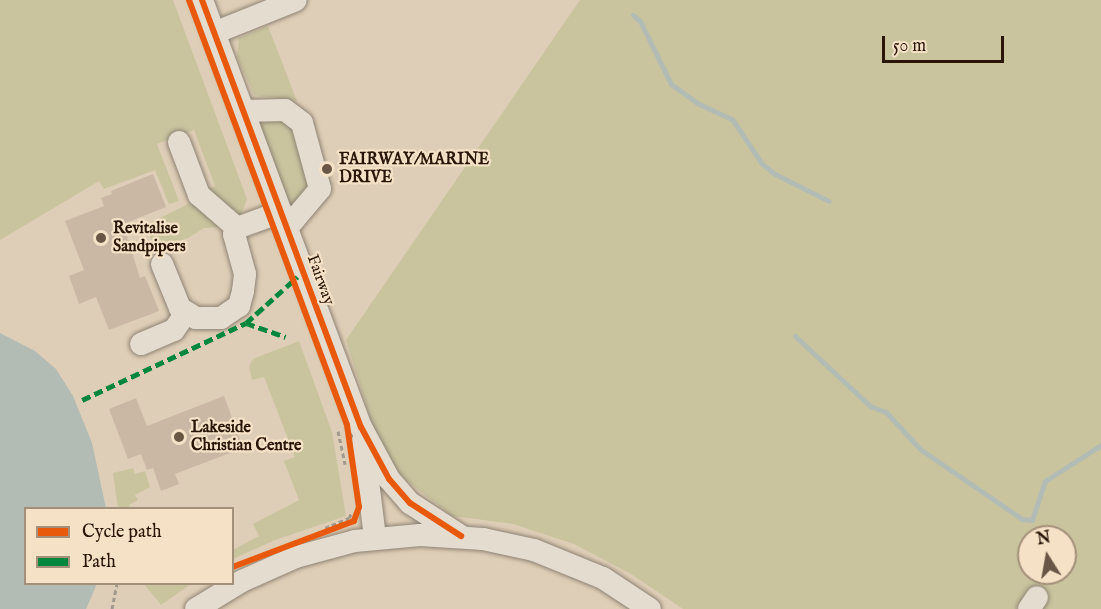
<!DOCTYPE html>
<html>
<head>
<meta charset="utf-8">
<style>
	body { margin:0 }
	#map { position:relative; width:1101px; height:609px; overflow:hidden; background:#dfceb7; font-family:"IM FELL English",serif }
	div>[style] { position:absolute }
	.green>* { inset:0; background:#c9c49e }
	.water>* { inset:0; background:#b2bcb4 }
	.stream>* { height:5px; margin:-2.5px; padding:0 2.5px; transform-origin:2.5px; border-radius:2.5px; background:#b2bcb4 }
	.building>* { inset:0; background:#cab7a4 }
	.path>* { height:3px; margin-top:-1.5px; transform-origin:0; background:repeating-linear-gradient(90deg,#a1988e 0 4.5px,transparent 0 7.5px) }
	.roads { filter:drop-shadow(0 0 2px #8e8374) drop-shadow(0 0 2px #8e8374) }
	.minor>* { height:22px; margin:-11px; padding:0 11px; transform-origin:11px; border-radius:11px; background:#e5dcd0 }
	.quiet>* { height:4.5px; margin-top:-2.25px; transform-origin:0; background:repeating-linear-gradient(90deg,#00873e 0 9px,transparent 0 13.5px) }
	.cycleway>* { height:6px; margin:-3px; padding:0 3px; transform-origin:3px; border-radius:3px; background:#e8590c }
	.dots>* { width:16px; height:16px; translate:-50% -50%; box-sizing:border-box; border:3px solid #f5e1c6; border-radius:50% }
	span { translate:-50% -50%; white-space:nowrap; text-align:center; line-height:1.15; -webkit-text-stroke:4.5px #f5e1c6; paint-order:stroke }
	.poi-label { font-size:16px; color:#291608; font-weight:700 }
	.left { translate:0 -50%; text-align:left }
	.street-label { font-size:16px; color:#291608 }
	.legend { position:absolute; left:24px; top:507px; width:210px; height:78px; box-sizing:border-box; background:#f5e1c6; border:2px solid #a3907a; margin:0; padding:8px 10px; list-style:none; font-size:18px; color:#291608 }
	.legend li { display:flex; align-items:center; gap:12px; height:30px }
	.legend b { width:30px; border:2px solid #a3907a }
	.north { position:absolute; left:1017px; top:525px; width:60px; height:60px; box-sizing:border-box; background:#f5e1c6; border:2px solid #a3907a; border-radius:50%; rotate:349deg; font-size:16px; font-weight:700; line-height:24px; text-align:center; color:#291608 }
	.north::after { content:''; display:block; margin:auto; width:21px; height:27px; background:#695645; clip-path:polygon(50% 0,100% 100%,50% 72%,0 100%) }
	.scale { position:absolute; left:882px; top:36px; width:122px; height:27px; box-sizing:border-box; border:3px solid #291608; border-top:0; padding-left:8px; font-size:18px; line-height:21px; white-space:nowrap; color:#291608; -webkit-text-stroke:4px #f5e1c6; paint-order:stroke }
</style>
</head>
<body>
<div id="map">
	<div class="green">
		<i style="clip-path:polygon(0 0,173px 0,247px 199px,240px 218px,204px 190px,215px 186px,194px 130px,157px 144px,179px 201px,169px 204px,155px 170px,104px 189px,99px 181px,0 240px)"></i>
		<i style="clip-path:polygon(evenodd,580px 0,1101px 0,1101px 609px,683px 609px,631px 574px,574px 544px,513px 524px,452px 516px,401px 476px,376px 436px,346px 340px,580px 0,1029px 537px,1065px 537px,1065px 573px,1029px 573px,1029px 537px)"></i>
		<i style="clip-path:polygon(268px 26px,297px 101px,254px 95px,237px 57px,239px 38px)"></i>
		<i style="clip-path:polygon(280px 120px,293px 128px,311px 186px,291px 208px,258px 121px)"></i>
		<i style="clip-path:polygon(194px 201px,221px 227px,204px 228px,188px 238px,155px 250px,146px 225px)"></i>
		<i style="clip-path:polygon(299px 341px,332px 432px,346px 516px,275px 540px,233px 559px,233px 550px,259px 536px,253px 524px,299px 500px,284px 461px,295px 457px,264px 377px,252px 380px,249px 366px,253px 359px)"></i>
		<i style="clip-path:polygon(133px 468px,135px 474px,145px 471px,150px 487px,135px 495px,138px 500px,129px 505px,131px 508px,118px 508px,113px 473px)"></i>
		<i style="clip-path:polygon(144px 584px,191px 584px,161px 605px)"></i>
	</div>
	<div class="water">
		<i style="clip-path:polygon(0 333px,35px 351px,56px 369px,73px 396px,92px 443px,106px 508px,26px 508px,26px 584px,97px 584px,86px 609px,0 609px)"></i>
	</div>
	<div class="stream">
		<i style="left:633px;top:15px;width:9px;rotate:41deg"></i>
		<i style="left:640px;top:21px;width:70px;rotate:63.8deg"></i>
		<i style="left:671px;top:84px;width:32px;rotate:36deg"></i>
		<i style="left:697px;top:103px;width:38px;rotate:25deg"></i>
		<i style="left:732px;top:119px;width:54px;rotate:56.3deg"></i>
		<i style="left:762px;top:164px;width:16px;rotate:38deg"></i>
		<i style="left:775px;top:174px;width:60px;rotate:26.6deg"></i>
		<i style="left:795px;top:336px;width:103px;rotate:43deg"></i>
		<i style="left:870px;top:406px;width:17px;rotate:21deg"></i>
		<i style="left:886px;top:412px;width:50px;rotate:47.4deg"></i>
		<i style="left:920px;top:449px;width:124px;rotate:34.5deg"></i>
		<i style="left:1022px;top:519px;width:10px;rotate:6deg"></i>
		<i style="left:1032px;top:520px;width:41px;rotate:-71.6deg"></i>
		<i style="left:1045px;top:481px;width:67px;rotate:-32.7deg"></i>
	</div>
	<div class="building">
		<i style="clip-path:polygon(153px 174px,166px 207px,123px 224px,140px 278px,145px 276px,159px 311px,109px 330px,96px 297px,79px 304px,69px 276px,84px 270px,65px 221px,104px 206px,101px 198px,112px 194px,111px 191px)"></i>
		<i style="clip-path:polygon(224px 396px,243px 448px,175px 474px,179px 484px,161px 491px,153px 468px,147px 470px,141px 454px,128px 459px,109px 409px,136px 398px,147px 426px)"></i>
	</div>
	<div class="path">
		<i style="left:338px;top:431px;width:34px;rotate:78deg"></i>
		<i style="left:325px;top:528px;width:26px;rotate:-23deg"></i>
		<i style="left:349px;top:518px;width:7px;rotate:-63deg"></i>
		<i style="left:112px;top:609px;width:25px;rotate:-79deg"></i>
	</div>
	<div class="roads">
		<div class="minor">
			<i style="left:202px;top:0;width:456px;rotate:69.6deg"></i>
			<i style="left:361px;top:427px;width:59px;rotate:61.7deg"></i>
			<i style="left:389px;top:479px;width:32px;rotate:49deg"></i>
			<i style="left:410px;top:503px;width:61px;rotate:32.9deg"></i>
			<i style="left:214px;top:33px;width:88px;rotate:-21.9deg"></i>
			<i style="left:243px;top:111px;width:42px;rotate:-1.4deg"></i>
			<i style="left:285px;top:110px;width:21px;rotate:37deg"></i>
			<i style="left:302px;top:123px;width:68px;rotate:74.7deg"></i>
			<i style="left:320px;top:189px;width:51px;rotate:130.2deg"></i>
			<i style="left:179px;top:142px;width:57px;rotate:69.3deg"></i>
			<i style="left:199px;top:195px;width:50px;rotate:41deg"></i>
			<i style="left:237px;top:228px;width:47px;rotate:-20deg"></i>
			<i style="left:162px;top:264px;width:48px;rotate:67.8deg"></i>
			<i style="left:180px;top:308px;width:19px;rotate:32deg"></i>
			<i style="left:196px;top:318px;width:25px"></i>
			<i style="left:221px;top:318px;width:22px;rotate:-34deg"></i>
			<i style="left:239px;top:306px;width:16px;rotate:-75deg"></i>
			<i style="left:243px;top:291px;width:17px;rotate:-83deg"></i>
			<i style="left:245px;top:274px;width:41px;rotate:-105.4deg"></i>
			<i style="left:234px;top:234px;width:7px;rotate:-63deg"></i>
			<i style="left:141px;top:344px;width:36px;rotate:-23deg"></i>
			<i style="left:174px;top:330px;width:21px;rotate:-55deg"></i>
			<i style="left:363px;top:441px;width:98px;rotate:82.9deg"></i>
			<i style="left:196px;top:609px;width:54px;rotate:-31.3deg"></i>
			<i style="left:242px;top:581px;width:59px;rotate:-24deg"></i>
			<i style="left:296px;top:557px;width:61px;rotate:-15.2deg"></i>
			<i style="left:355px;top:541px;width:65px;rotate:-5.3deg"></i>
			<i style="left:420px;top:535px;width:63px;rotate:3.6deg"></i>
			<i style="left:483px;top:539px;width:52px;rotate:12.2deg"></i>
			<i style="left:534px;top:550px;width:74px;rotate:22.1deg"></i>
			<i style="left:603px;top:578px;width:56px;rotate:33.4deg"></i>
			<i style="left:1029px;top:609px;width:14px;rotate:-56deg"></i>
		</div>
	</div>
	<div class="quiet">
		<i style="left:246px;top:323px;width:69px;rotate:-42deg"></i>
		<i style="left:82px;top:400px;width:181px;rotate:-25.2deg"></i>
		<i style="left:246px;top:323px;width:42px;rotate:19.3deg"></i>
	</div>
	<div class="cycleway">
		<i style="left:189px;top:0;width:453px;rotate:69.6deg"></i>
		<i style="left:347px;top:425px;width:83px;rotate:81.7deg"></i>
		<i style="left:359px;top:507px;width:15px;rotate:110deg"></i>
		<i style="left:354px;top:521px;width:130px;rotate:159.3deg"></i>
		<i style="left:202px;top:0;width:456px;rotate:69.6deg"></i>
		<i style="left:361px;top:427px;width:59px;rotate:61.7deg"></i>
		<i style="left:389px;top:479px;width:32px;rotate:49deg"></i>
		<i style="left:410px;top:503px;width:61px;rotate:32.9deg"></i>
	</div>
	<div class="dots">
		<i style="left:327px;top:169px;background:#695645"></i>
		<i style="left:101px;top:238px;background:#695645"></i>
		<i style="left:179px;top:437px;background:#695645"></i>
	</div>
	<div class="poi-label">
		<span class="left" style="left:339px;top:169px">FAIRWAY/MARINE<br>DRIVE</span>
		<span class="left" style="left:113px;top:238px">Revitalise<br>Sandpipers</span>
		<span class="left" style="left:191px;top:437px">Lakeside<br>Christian Centre</span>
	</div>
	<div class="street-label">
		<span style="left:320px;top:280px;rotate:70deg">Fairway</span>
	</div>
	<ul class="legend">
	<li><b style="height:8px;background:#e8590c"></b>Cycle path</li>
	<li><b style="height:8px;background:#00873e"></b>Path</li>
	</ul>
	<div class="north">N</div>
	<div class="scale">50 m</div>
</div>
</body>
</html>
